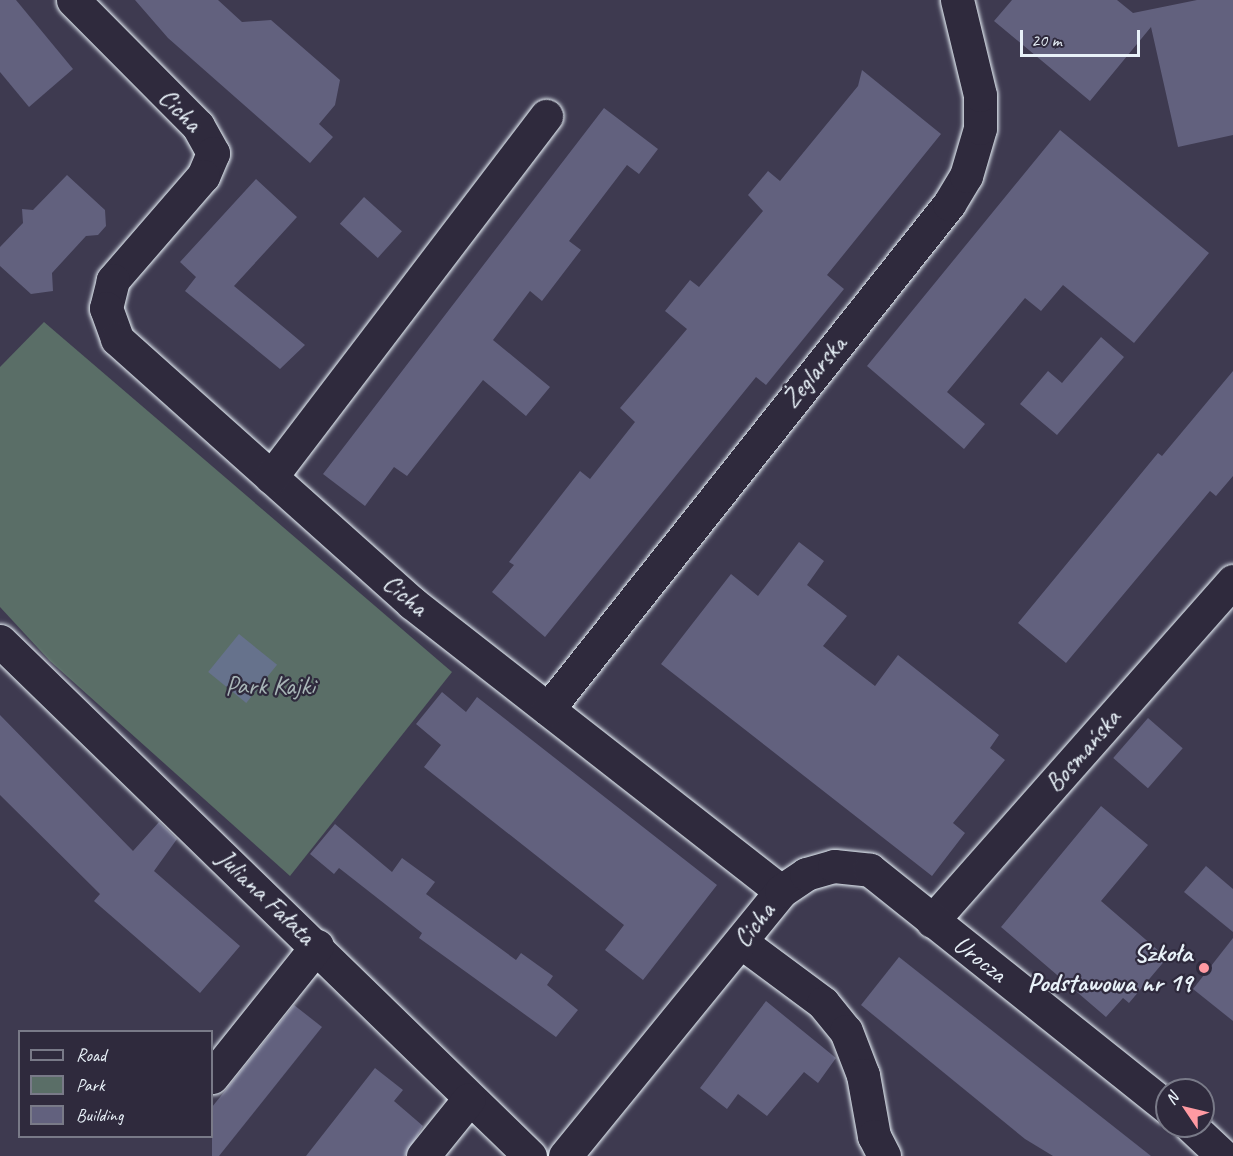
<!DOCTYPE html>
<html>
<head>
<meta charset="utf-8">
<style>
	body { margin:0 }
	#map { position:relative; width:1233px; height:1156px; overflow:hidden; background:#3e3a50; font-family:Caveat,sans-serif }
	div>[style] { position:absolute }
	.green>* { inset:0; background:#5a6e67 }
	.water>* { inset:0; background:#66728c; transform-origin:0 0 }
	.building>* { inset:0; background:#62617e; transform-origin:0 0 }
	.roads { filter:drop-shadow(0 0 2px #e8f1f8) drop-shadow(0 0 2px #e8f1f8) }
	.minor>* { height:33px; margin:-16.5px; padding:0 16.5px; transform-origin:16.5px; border-radius:16.5px; background:#2f2a3d }
	.dots>* { width:16px; height:16px; translate:-50% -50%; box-sizing:border-box; border:3px solid #2f2a3d; border-radius:50% }
	span { translate:-50% -50%; white-space:nowrap; text-align:center; line-height:1.15; -webkit-text-stroke:4.5px #2f2a3d; paint-order:stroke }
	.street-label { font-size:26px; color:#e8f1f8 }
	.park-label { font-size:26px; color:#a8b6b7 }
	.poi-label { font-size:26px; color:#e8f1f8; font-weight:700 }
	.right { translate:-100% -50%; text-align:right }
	.legend { position:absolute; left:18px; top:1030px; width:195px; height:108px; box-sizing:border-box; background:#2f2a3d; border:2px solid #797a88; margin:0; padding:8px 10px; list-style:none; font-size:18px; color:#e8f1f8 }
	.legend li { display:flex; align-items:center; gap:12px; height:30px }
	.legend b { width:30px; border:2px solid #797a88 }
	.north { position:absolute; left:1155px; top:1078px; width:60px; height:60px; box-sizing:border-box; background:#2f2a3d; border:2px solid #797a88; border-radius:50%; rotate:305deg; font-size:16px; font-weight:700; line-height:24px; text-align:center; color:#e8f1f8 }
	.north::after { content:''; display:block; margin:auto; width:21px; height:27px; background:#ff9aa2; clip-path:polygon(50% 0,100% 100%,50% 72%,0 100%) }
	.scale { position:absolute; left:1020px; top:30px; width:120px; height:27px; box-sizing:border-box; border:3px solid #e8f1f8; border-top:0; padding-left:8px; font-size:18px; line-height:21px; white-space:nowrap; color:#e8f1f8; -webkit-text-stroke:4px #2f2a3d; paint-order:stroke }
</style>
</head>
<body>
<div id="map">
	<div class="green">
		<i style="clip-path:polygon(44px 322px,452px 672px,290px 876px,50px 661px,0 607px,0 367px)"></i>
	</div>
	<div class="water">
		<i style="left:239px;top:634px;width:49px;height:49px;rotate:39deg"></i>
	</div>
	<div class="building">
		<i style="clip-path:polygon(0 0,16px 0,73px 69px,29px 107px,0 72px)"></i>
		<i style="clip-path:polygon(135px 0,218px 0,242px 22px,271px 20px,340px 80px,335px 105px,319px 124px,333px 137px,310px 163px,168px 38px)"></i>
		<i style="clip-path:polygon(1012px 0,1117px 0,1133px 13px,1197px 0,1233px 0,1233px 135px,1178px 147px,1151px 27px,1090px 101px,994px 21px)"></i>
		<i style="clip-path:polygon(862px 70px,941px 134px,827px 275px,844px 289px,766px 385px,756px 377px,545px 637px,492px 592px,514px 565px,509px 562px,580px 471px,590px 479px,635px 422px,620px 408px,687px 329px,665px 311px,690px 280px,699px 287px,763px 211px,748px 195px,768px 171px,780px 181px,858px 86px)"></i>
		<i style="clip-path:polygon(604px 108px,658px 149px,639px 174px,627px 165px,569px 241px,581px 250px,542px 301px,530px 291px,493px 340px,550px 387px,526px 416px,483px 380px,407px 476px,394px 467px,365px 506px,323px 474px)"></i>
		<i style="clip-path:polygon(1060px 130px,1209px 253px,1134px 343px,1063px 285px,1041px 311px,1025px 298px,947px 392px,985px 424px,964px 449px,867px 366px)"></i>
		<i style="clip-path:polygon(67px 175px,105px 210px,106px 226px,98px 235px,86px 236px,52px 273px,53px 291px,31px 294px,0 266px,0 247px,23px 223px,22px 209px,33px 210px)"></i>
		<i style="clip-path:polygon(256px 179px,297px 217px,234px 286px,305px 345px,280px 369px,185px 291px,196px 277px,180px 262px)"></i>
		<i style="left:364px;top:197px;width:51px;height:36px;rotate:42deg"></i>
		<i style="clip-path:polygon(1101px 337px,1124px 357px,1057px 435px,1020px 404px,1048px 371px,1062px 383px)"></i>
		<i style="clip-path:polygon(1233px 371px,1233px 476px,1216px 496px,1210px 491px,1066px 663px,1018px 623px,1158px 453px,1162px 456px)"></i>
		<i style="clip-path:polygon(799px 542px,824px 561px,807px 585px,847px 616px,823px 646px,875px 686px,898px 655px,999px 735px,990px 748px,1005px 760px,953px 823px,965px 833px,932px 876px,661px 664px,731px 574px,758px 596px)"></i>
		<i style="clip-path:polygon(442px 692px,466px 712px,477px 697px,717px 885px,643px 980px,605px 950px,624px 925px,424px 767px,441px 745px,416px 724px)"></i>
		<i style="clip-path:polygon(0 715px,133px 851px,159px 822px,177px 839px,154px 871px,240px 946px,200px 993px,94px 901px,100px 894px,0 795px)"></i>
		<i style="left:1148px;top:718px;width:46px;height:53px;rotate:41deg"></i>
		<i style="clip-path:polygon(1101px 806px,1148px 845px,1101px 901px,1167px 958px,1129px 1003px,1123px 998px,1106px 1017px,1001px 927px)"></i>
		<i style="clip-path:polygon(335px 824px,392px 872px,402px 858px,435px 882px,426px 894px,516px 960px,521px 953px,553px 976px,547px 985px,578px 1010px,556px 1037px,419px 938px,422px 933px,339px 868px,334px 874px,310px 854px)"></i>
		<i style="clip-path:polygon(1206px 866px,1233px 889px,1233px 932px,1184px 892px)"></i>
		<i style="clip-path:polygon(1233px 938px,1233px 1021px,1193px 989px)"></i>
		<i style="clip-path:polygon(899px 957px,1151px 1156px,1053px 1156px,1025px 1139px,861px 1005px)"></i>
		<i style="clip-path:polygon(766px 1001px,836px 1058px,818px 1083px,804px 1072px,767px 1116px,738px 1094px,727px 1109px,700px 1088px)"></i>
		<i style="clip-path:polygon(294px 1005px,322px 1027px,219px 1156px,212px 1156px,212px 1107px)"></i>
		<i style="clip-path:polygon(375px 1068px,403px 1090px,394px 1101px,423px 1126px,405px 1156px,306px 1156px)"></i>
	</div>
	<div class="roads">
		<div class="minor">
			<i style="left:73px;top:0;width:177px;rotate:45.2deg"></i>
			<i style="left:198px;top:126px;width:31px;rotate:61deg"></i>
			<i style="left:213px;top:153px;width:25px;rotate:113deg"></i>
			<i style="left:203px;top:176px;width:138px;rotate:130.9deg"></i>
			<i style="left:113px;top:280px;width:29px;rotate:104deg"></i>
			<i style="left:106px;top:308px;width:33px;rotate:70deg"></i>
			<i style="left:117px;top:339px;width:396px;rotate:41.8deg"></i>
			<i style="left:412px;top:603px;width:468px;rotate:38deg"></i>
			<i style="left:271px;top:477px;width:454px;rotate:-52.7deg"></i>
			<i style="left:0;top:641px;width:739px;rotate:44.18deg"></i>
			<i style="left:548px;top:709px;width:645px;rotate:-51.55deg"></i>
			<i style="left:949px;top:204px;width:33px;rotate:-59deg"></i>
			<i style="left:966px;top:176px;width:50px;rotate:-73.7deg"></i>
			<i style="left:980px;top:128px;width:33px;rotate:-90deg"></i>
			<i style="left:980px;top:95px;width:98px;rotate:-103.6deg"></i>
			<i style="left:932px;top:921px;width:454px;rotate:-48.5deg"></i>
			<i style="left:741px;top:942px;width:102px;rotate:36.6deg"></i>
			<i style="left:823px;top:1003px;width:36px;rotate:51deg"></i>
			<i style="left:846px;top:1031px;width:47px;rotate:68.9deg"></i>
			<i style="left:863px;top:1075px;width:62px;rotate:79.8deg"></i>
			<i style="left:874px;top:1136px;width:22px;rotate:63deg"></i>
			<i style="left:212px;top:1077px;width:168px;rotate:-51.3deg"></i>
			<i style="left:1191px;top:1126px;width:44px;rotate:43.2deg"></i>
			<i style="left:423px;top:1156px;width:73px;rotate:-51.1deg"></i>
			<i style="left:565px;top:1156px;width:342px;rotate:-50.8deg"></i>
			<i style="left:781px;top:891px;width:30px;rotate:-34deg"></i>
			<i style="left:806px;top:874px;width:29px;rotate:-16deg"></i>
			<i style="left:834px;top:866px;width:36px;rotate:6deg"></i>
			<i style="left:870px;top:870px;width:380px;rotate:38.6deg"></i>
		</div>
	</div>
	<div class="dots">
		<i style="left:1204px;top:968px;background:#ff9aa2"></i>
	</div>
	<div class="street-label">
		<span style="left:180px;top:110px;rotate:45deg">Cicha</span>
		<span style="left:814px;top:372px;rotate:-51deg">Żeglarska</span>
		<span style="left:405px;top:595px;rotate:40deg">Cicha</span>
		<span style="left:1083px;top:751px;rotate:-49deg">Bosmańska</span>
		<span style="left:266px;top:897px;rotate:44deg">Juliana Fałata</span>
		<span style="left:754px;top:925px;rotate:-52deg">Cicha</span>
		<span style="left:980px;top:959px;rotate:38deg">Urocza</span>
	</div>
	<div class="park-label">
		<span style="left:270px;top:686px">Park Kajki</span>
	</div>
	<div class="poi-label">
		<span class="right" style="left:1192px;top:968px">Szkoła<br>Podstawowa nr 19</span>
	</div>
	<ul class="legend">
	<li><b style="height:8px;background:#2f2a3d"></b>Road</li>
	<li><b style="height:16px;background:#5a6e67"></b>Park</li>
	<li><b style="height:16px;background:#62617e"></b>Building</li>
	</ul>
	<div class="north">N</div>
	<div class="scale">20 m</div>
</div>
</body>
</html>
